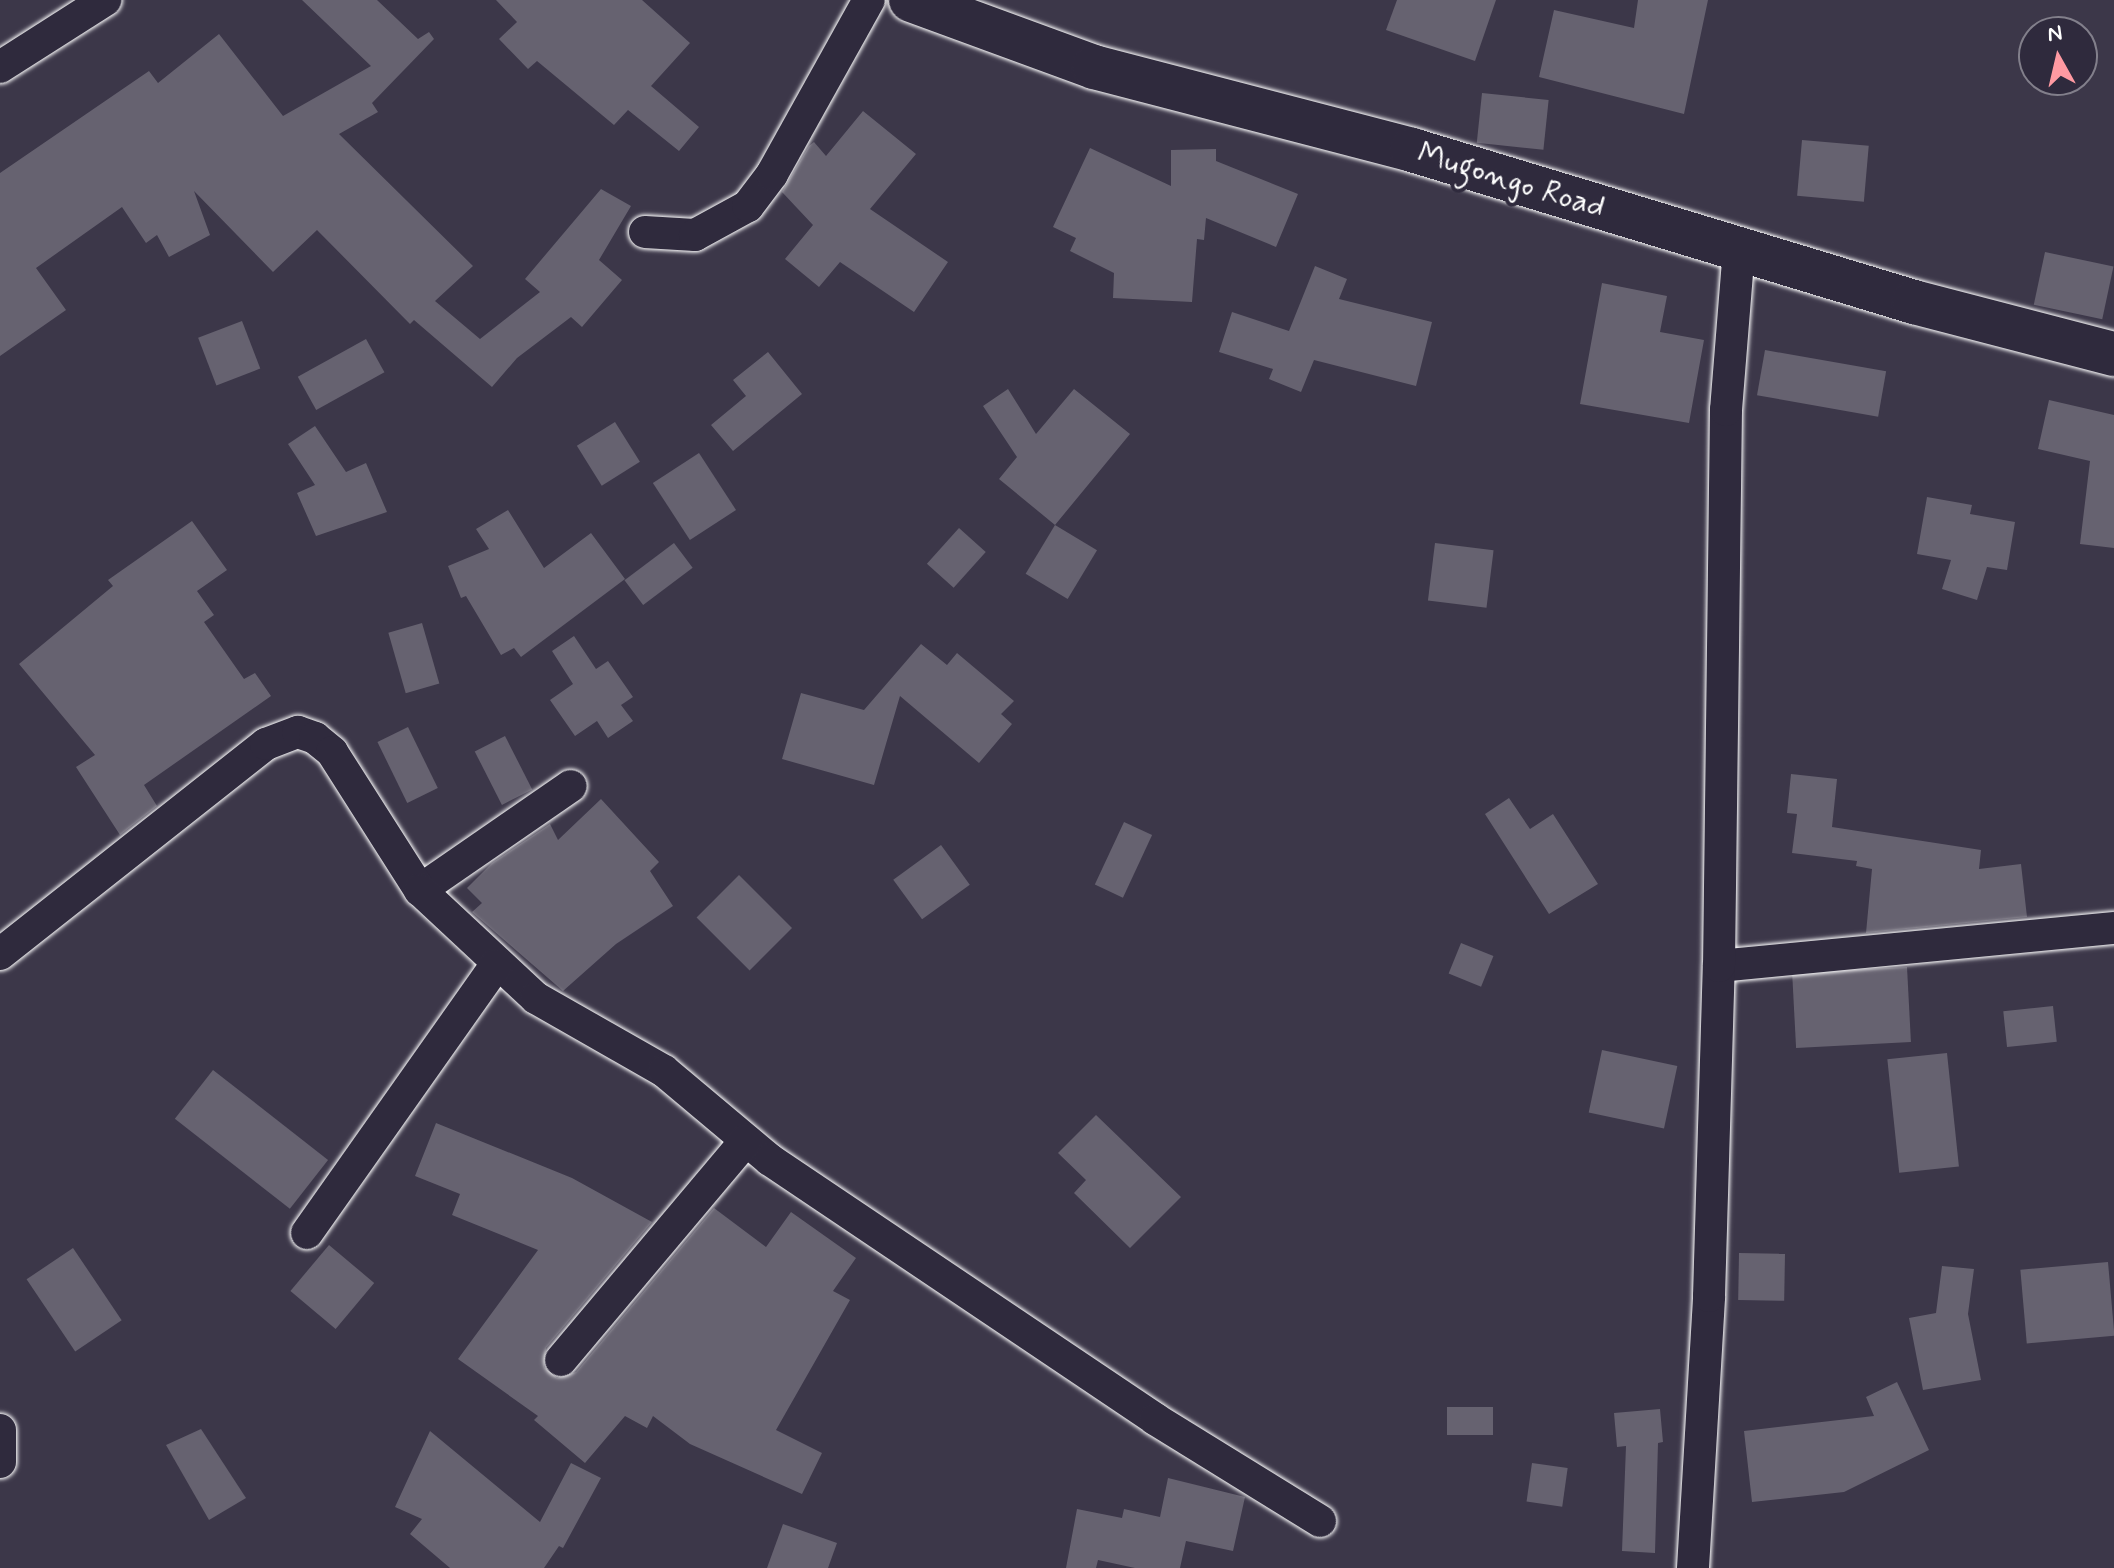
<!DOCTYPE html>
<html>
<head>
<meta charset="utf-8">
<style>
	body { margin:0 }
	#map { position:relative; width:2114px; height:1568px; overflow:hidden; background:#3c3749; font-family:Mynerve,sans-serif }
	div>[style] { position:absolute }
	.building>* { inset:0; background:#666270; transform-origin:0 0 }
	.roads { filter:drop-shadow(0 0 2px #fff) drop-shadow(0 0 2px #fff) }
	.street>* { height:32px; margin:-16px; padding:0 16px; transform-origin:16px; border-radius:16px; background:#2f2a3d }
	.secondary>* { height:44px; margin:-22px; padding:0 22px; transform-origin:22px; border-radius:22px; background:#2f2a3d }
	span { translate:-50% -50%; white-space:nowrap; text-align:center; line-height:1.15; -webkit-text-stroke:8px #2f2a3d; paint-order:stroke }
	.street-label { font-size:32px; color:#fff }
	.north { position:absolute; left:2018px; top:16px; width:80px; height:80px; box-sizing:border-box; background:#2f2a3d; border:2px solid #827f8b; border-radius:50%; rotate:352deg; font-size:22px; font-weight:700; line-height:32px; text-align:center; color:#fff }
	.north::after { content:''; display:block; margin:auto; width:28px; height:36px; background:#ff9aa2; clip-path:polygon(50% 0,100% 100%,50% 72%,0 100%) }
</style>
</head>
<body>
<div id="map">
	<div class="building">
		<i style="clip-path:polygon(302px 0,377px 0,418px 39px,429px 32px,434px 39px,372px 103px,378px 112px,339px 134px,473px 266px,435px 301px,480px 339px,540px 292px,525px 279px,601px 189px,631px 206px,599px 260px,622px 280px,582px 327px,571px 317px,517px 358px,492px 387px,414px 320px,410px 324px,317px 230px,273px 272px,194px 191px,210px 235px,169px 257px,157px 235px,146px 243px,122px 207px,36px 268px,66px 310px,0 356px,0 173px,149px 71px,158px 83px,219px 34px,283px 116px,371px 66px)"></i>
		<i style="clip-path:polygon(496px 0,642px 0,690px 43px,651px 86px,699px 127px,679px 151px,628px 110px,614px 125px,537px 61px,528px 69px,499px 39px,517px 22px)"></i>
		<i style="clip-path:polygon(1397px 0,1496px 0,1475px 61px,1386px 30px)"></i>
		<i style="clip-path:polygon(1638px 0,1708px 0,1684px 114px,1539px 77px,1554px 10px,1634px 28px)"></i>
		<i style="left:1482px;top:93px;width:67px;height:50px;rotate:6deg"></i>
		<i style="clip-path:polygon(863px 111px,916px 154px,870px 209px,948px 262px,914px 312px,840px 262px,819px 287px,785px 259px,813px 225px,782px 192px,809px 146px,814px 142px,826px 156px)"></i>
		<i style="left:1802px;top:140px;width:67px;height:56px;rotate:5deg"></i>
		<i style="clip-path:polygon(1090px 148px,1171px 186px,1171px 150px,1216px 149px,1216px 161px,1298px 194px,1276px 247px,1206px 218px,1204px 240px,1197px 239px,1192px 302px,1113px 298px,1114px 273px,1070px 251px,1076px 238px,1053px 227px)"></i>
		<i style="left:2045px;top:252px;width:70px;height:54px;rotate:12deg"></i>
		<i style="clip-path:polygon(1315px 266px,1347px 279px,1339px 299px,1432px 322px,1416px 386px,1314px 360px,1301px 392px,1269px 379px,1273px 369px,1219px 352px,1232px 312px,1289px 331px)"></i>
		<i style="clip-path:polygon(1602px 283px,1667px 296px,1660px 332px,1704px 340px,1689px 423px,1580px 404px)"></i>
		<i style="left:242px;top:321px;width:51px;height:47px;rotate:69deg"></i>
		<i style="left:366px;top:339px;width:38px;height:78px;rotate:61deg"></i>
		<i style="left:1765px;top:350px;width:123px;height:46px;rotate:10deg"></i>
		<i style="clip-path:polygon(768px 352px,802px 394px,733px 451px,711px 425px,746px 396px,733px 380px)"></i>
		<i style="clip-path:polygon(1008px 389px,1036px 434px,1074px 389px,1130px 434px,1055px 525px,999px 479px,1017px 457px,983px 406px)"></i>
		<i style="clip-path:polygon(2049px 400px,2114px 415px,2114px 548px,2080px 544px,2090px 461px,2038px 449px)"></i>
		<i style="left:615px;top:422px;width:47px;height:45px;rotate:58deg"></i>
		<i style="clip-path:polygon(315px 426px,346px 472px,366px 463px,387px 512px,316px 536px,297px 493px,315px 485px,288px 444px)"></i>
		<i style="left:699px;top:453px;width:68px;height:55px;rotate:57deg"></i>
		<i style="clip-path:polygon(1927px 497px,1972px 505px,1970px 514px,2015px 522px,2007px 570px,1987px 567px,1977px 600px,1942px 589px,1951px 560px,1917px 554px)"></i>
		<i style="clip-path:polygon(508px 510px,544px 568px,591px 533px,625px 579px,521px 657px,514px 648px,501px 655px,466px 596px,461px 598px,448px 566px,489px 549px,476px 529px)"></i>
		<i style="clip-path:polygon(192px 521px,227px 570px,197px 591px,214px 615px,204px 622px,244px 679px,255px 673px,271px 696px,144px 785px,157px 806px,120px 835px,76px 767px,95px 755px,19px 664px,113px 586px,108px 580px)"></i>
		<i style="left:1055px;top:525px;width:49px;height:57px;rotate:31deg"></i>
		<i style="left:959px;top:528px;width:36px;height:48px;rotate:42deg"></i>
		<i style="left:674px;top:543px;width:31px;height:62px;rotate:53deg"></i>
		<i style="left:1435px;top:543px;width:59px;height:58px;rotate:7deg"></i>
		<i style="left:422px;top:623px;width:63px;height:35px;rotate:74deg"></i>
		<i style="clip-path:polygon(574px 636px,596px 669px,608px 661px,633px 697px,621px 705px,633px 721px,608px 738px,597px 721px,575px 736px,550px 700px,573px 684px,552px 651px)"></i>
		<i style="clip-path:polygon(921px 644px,947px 665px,957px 653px,1014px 701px,1001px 714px,1012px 724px,979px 763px,900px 696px,874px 785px,782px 759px,801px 693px,864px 710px)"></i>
		<i style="left:408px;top:727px;width:68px;height:34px;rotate:64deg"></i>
		<i style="left:505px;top:736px;width:60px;height:34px;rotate:63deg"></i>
		<i style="clip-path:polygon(1791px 774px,1837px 779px,1832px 827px,1981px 850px,1979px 869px,2021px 864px,2027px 917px,1866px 933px,1872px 869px,1856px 866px,1857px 861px,1792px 853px,1797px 814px,1787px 813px)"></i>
		<i style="clip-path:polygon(1509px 798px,1530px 829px,1553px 814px,1598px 884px,1549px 914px,1485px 814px)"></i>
		<i style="clip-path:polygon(601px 799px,659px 862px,650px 871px,673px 906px,616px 944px,563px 991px,472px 912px,482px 903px,467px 888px,492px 863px,550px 824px,558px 840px)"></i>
		<i style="left:1124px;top:822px;width:31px;height:69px;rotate:25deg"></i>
		<i style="left:941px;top:845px;width:49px;height:59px;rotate:54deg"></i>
		<i style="left:739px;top:875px;width:75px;height:60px;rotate:45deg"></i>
		<i style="left:1461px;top:943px;width:35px;height:33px;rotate:22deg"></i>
		<i style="left:1907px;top:967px;width:75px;height:115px;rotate:87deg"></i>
		<i style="left:2053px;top:1006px;width:36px;height:50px;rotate:84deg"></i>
		<i style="left:1602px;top:1050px;width:77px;height:64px;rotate:12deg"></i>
		<i style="left:1947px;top:1053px;width:114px;height:60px;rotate:84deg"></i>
		<i style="left:213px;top:1070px;width:146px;height:62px;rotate:38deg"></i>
		<i style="clip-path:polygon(1096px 1115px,1181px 1197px,1130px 1248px,1074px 1193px,1086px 1180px,1058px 1153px)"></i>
		<i style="clip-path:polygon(436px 1123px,572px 1178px,652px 1222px,546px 1348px,544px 1367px,557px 1378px,576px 1372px,714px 1208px,766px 1247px,791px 1212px,856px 1258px,833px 1291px,850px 1300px,776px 1430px,822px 1453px,802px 1494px,690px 1444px,653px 1416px,647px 1428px,625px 1416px,585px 1463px,534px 1420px,538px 1416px,458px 1359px,538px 1250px,452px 1215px,460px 1194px,415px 1176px)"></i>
		<i style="left:329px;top:1245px;width:59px;height:60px;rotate:40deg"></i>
		<i style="left:73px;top:1248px;width:87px;height:56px;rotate:56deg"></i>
		<i style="left:1739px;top:1253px;width:46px;height:47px;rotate:1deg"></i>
		<i style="left:2108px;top:1262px;width:74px;height:88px;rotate:85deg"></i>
		<i style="clip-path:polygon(1942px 1266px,1974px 1269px,1968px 1314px,1981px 1380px,1923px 1390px,1909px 1318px,1936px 1313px)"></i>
		<i style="clip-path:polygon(1897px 1382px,1929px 1450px,1844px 1492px,1752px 1502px,1744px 1431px,1874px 1416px,1866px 1397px)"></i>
		<i style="left:1493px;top:1407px;width:28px;height:46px;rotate:90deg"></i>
		<i style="clip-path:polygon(1660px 1409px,1663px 1442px,1658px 1443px,1655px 1553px,1622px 1551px,1626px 1446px,1617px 1447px,1614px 1413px)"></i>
		<i style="clip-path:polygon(201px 1429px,246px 1498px,209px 1520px,166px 1445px)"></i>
		<i style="clip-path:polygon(430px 1431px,540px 1522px,571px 1463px,601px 1478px,563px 1548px,559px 1546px,544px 1568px,450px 1568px,410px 1534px,422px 1519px,395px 1507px)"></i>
		<i style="left:1532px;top:1463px;width:36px;height:39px;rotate:8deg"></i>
		<i style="clip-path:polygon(1168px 1478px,1245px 1497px,1233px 1551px,1186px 1541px,1180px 1568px,1135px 1568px,1098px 1560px,1096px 1568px,1066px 1568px,1077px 1509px,1122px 1518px,1124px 1509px,1160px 1517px)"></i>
		<i style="clip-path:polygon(783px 1524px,837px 1543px,828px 1568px,767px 1568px)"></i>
	</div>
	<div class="roads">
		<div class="street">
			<i style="left:0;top:67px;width:125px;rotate:-32.5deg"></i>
			<i style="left:645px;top:232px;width:50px;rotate:3.4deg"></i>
			<i style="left:695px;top:235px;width:60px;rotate:-28.7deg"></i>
			<i style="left:748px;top:206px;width:40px;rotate:-53deg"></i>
			<i style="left:772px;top:174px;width:199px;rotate:-60.9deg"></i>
			<i style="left:420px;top:890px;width:183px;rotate:-34.6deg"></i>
			<i style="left:0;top:954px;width:339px;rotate:-38.3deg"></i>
			<i style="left:266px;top:744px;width:34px;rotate:-21deg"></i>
			<i style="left:298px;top:732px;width:18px;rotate:19deg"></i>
			<i style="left:315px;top:738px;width:22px;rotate:39deg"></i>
			<i style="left:332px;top:752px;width:164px;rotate:57.5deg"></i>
			<i style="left:420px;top:890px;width:158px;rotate:43deg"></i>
			<i style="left:536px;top:998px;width:147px;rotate:29.7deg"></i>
			<i style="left:664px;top:1071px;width:138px;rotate:40deg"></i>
			<i style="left:770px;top:1160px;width:464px;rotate:33.9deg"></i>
			<i style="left:1155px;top:1419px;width:194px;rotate:31.7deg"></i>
			<i style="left:1719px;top:966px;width:397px;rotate:-5.5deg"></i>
			<i style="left:307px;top:1233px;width:328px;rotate:-54.8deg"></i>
			<i style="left:561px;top:1360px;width:287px;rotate:-49.9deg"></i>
			<i style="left:0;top:1430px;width:32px;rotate:90deg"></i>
			<i style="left:1693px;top:1568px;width:272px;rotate:-86.6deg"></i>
			<i style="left:1709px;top:1296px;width:330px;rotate:-88.3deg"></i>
			<i style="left:1719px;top:966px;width:556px;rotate:-89.28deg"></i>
			<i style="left:1726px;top:410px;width:161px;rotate:-85.4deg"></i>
		</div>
		<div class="secondary">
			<i style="left:911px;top:0;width:195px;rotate:20.1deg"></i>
			<i style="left:1094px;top:67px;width:329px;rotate:14.6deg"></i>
			<i style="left:1412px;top:150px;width:525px;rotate:16.85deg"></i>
			<i style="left:1914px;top:302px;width:207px;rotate:14.6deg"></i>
		</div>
	</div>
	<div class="street-label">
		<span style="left:1511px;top:181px;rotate:17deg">Mugongo Road</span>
	</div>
	<div class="north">N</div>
</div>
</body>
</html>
